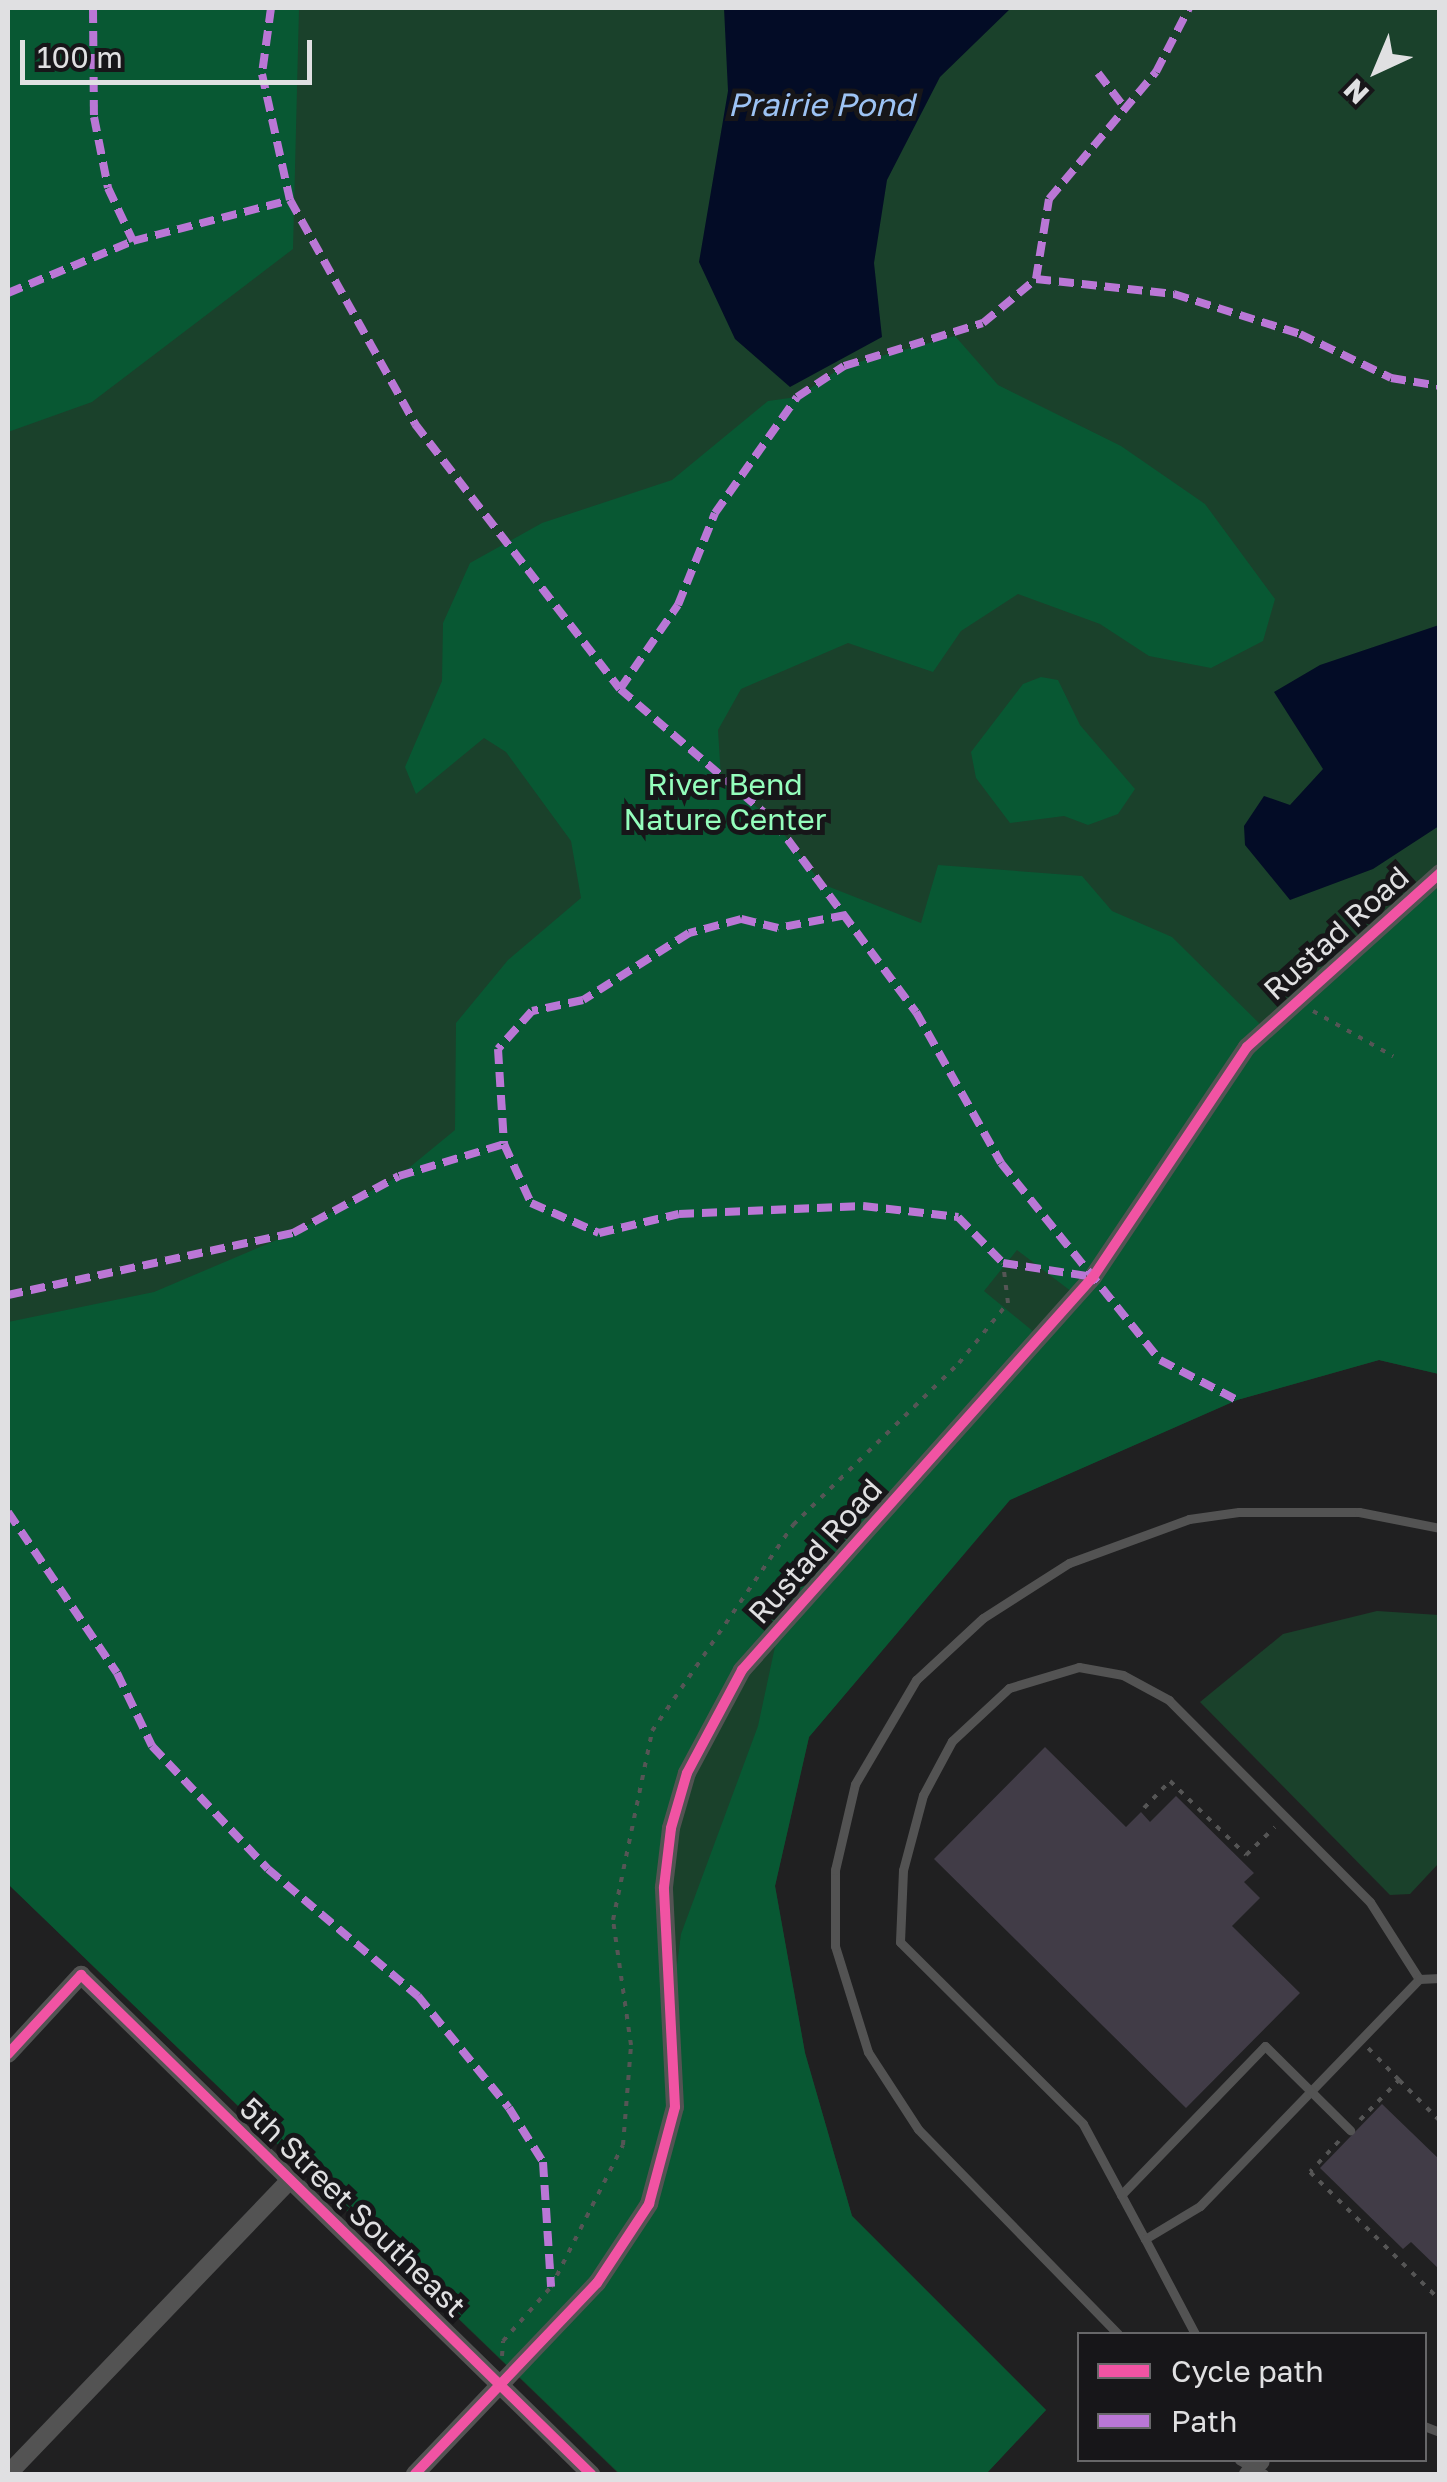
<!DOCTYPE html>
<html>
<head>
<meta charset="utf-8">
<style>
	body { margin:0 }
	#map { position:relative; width:1447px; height:2482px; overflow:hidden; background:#202021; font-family:"Golos Text",sans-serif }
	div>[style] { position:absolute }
	.green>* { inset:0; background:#1a412b }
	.forest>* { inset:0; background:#085833 }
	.water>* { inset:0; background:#030c26 }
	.building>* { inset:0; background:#413c47 }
	.path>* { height:4px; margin-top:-2px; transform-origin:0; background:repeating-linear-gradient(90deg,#555 0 5px,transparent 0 13px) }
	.service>* { height:9px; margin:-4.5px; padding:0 4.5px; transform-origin:4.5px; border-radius:4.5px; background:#535353 }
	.minor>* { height:18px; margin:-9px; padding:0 9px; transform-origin:9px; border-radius:9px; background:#535353 }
	.quiet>* { height:8px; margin-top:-4px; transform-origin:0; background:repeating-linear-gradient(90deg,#ba77d6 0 15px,transparent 0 23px) }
	.cycleway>* { height:10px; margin:-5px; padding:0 5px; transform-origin:5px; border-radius:5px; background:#f153a3 }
	span { translate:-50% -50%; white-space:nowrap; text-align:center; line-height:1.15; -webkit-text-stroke:10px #171619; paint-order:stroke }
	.park-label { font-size:30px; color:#94febc }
	.street-label { font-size:30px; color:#e0e0e2 }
	.water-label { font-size:32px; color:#9dc3f4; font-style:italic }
	.frame { position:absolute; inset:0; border:10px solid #e0e0e2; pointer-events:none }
	.legend { position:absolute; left:1077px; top:2332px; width:350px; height:130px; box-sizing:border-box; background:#171619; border:2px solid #676769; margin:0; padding:12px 18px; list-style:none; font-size:30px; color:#e0e0e2 }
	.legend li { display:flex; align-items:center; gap:20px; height:50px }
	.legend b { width:50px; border:2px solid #676769 }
	.north { position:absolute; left:1327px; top:20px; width:100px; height:100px; -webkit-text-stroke:8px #171619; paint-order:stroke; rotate:224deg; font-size:28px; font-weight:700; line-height:40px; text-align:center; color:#e0e0e2 }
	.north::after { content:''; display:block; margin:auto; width:35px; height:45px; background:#e0e0e2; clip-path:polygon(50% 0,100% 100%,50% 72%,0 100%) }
	.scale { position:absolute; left:20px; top:40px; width:292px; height:45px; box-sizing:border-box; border:5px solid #e0e0e2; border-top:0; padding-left:12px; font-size:30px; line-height:35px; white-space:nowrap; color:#e0e0e2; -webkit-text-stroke:8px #171619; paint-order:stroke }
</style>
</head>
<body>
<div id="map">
	<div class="green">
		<i style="clip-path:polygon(8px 8px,1439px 8px,1439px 1374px,1379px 1360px,1237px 1400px,1009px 1500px,809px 1737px,775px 1886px,805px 2053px,852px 2216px,1046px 2410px,986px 2474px,619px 2474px,8px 1884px)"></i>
		<i style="clip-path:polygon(1377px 1611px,1439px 1615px,1439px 1863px,1410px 1894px,1390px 1895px,1200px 1702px,1283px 1634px)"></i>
	</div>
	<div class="forest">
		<i style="clip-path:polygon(8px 8px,299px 8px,293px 249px,92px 402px,8px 432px)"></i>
		<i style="clip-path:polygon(evenodd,955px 336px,998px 385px,1121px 446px,1205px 504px,1275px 599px,1263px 641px,1211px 668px,1149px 656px,1100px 624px,1018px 594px,961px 631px,933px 672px,848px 643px,741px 689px,718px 730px,721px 778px,774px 821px,822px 884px,921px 923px,938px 865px,1082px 876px,1112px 911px,1172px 937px,1265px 1029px,1439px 873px,1439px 1374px,1379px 1360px,1237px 1400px,1010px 1500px,809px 1737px,775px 1886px,805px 2053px,852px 2216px,1046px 2410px,986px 2474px,620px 2474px,8px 1884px,8px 1322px,154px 1292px,293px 1233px,399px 1176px,455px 1130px,456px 1023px,508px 960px,581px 898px,571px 841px,506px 752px,484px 738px,416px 794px,405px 767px,442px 681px,443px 623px,470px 563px,542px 523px,672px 480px,768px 401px,797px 397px,844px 366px,955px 336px,1017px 1250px,1076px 1295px,1040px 1337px,984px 1291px,1017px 1250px,955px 336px,779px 1628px,758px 1726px,681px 1934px,672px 2003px,664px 1887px,687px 1773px,779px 1628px)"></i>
		<i style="clip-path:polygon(1041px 677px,1058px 680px,1080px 725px,1135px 789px,1118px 814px,1088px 825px,1064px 816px,1010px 823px,976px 778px,971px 752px,1023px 684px)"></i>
	</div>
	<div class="water">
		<i style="clip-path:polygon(724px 8px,1011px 8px,940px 77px,887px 180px,874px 263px,882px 337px,790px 387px,735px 339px,699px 262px,728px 91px)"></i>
		<i style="clip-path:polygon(1439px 625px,1439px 826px,1373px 869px,1290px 900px,1245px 845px,1244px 826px,1264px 796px,1290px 805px,1323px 769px,1274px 692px,1320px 665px)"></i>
	</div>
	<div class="building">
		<i style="clip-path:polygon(1045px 1747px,1126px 1827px,1141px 1812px,1150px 1822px,1176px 1796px,1254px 1873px,1244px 1882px,1260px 1898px,1232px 1926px,1300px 1993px,1186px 2108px,934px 1859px)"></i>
		<i style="clip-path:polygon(1382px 2104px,1440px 2160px,1440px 2270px,1411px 2242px,1403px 2249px,1320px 2168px)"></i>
	</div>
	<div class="path">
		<i style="left:1313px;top:1011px;width:92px;rotate:29.4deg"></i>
		<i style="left:1144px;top:1808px;width:37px;rotate:-46deg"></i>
		<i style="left:1170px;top:1781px;width:106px;rotate:44.2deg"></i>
		<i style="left:1246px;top:1855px;width:40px;rotate:-44deg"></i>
		<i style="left:1399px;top:2080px;width:58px;rotate:45deg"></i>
		<i style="left:1360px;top:2120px;width:56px;rotate:-45.7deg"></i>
		<i style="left:1399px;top:2080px;width:45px;rotate:-134.1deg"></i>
		<i style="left:1339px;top:2141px;width:42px;rotate:133.1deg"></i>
		<i style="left:1310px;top:2172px;width:182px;rotate:44.6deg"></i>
		<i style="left:502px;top:2356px;width:15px;rotate:-86deg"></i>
		<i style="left:503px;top:2341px;width:72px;rotate:-48.4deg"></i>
		<i style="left:551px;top:2287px;width:159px;rotate:-63.1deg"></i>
		<i style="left:623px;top:2145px;width:100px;rotate:-85.4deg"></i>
		<i style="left:631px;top:2045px;width:126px;rotate:-98.2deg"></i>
		<i style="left:613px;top:1920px;width:193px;rotate:-78.3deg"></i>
		<i style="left:652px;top:1731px;width:250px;rotate:-55.6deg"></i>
		<i style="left:793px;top:1525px;width:232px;rotate:-44.3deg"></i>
		<i style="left:959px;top:1363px;width:77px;rotate:-50.8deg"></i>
		<i style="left:1008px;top:1303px;width:40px;rotate:-97.1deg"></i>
	</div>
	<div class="service">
		<i style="left:1419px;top:1979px;width:91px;rotate:-122.5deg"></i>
		<i style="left:1370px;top:1902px;width:285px;rotate:-134.9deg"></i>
		<i style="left:1169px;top:1700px;width:52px;rotate:-151.5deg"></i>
		<i style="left:1123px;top:1675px;width:45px;rotate:-169.7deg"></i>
		<i style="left:1079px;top:1667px;width:73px;rotate:163.3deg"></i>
		<i style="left:1009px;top:1688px;width:78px;rotate:137.1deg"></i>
		<i style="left:952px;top:1741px;width:61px;rotate:118.2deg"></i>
		<i style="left:923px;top:1795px;width:78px;rotate:104.9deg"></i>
		<i style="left:903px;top:1870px;width:72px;rotate:92.4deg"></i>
		<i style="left:900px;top:1942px;width:258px;rotate:44.8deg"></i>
		<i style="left:1083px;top:2124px;width:131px;rotate:61.7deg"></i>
		<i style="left:1145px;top:2239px;width:64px;rotate:-31deg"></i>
		<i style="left:1200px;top:2206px;width:315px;rotate:-46deg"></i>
		<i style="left:1419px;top:1979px;width:21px;rotate:-3deg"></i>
		<i style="left:1121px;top:2195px;width:207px;rotate:-46deg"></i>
		<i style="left:1265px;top:2046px;width:120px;rotate:44.7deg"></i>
		<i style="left:1145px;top:2239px;width:107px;rotate:62.2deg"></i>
		<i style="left:1118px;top:2334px;width:286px;rotate:-134.3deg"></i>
		<i style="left:918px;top:2129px;width:92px;rotate:-123deg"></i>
		<i style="left:868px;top:2052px;width:111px;rotate:-107.3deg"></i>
		<i style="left:835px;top:1946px;width:76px;rotate:-90deg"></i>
		<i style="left:835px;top:1870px;width:88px;rotate:-76.9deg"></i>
		<i style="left:855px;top:1784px;width:121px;rotate:-59.6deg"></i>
		<i style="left:916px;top:1680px;width:91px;rotate:-42.8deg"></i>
		<i style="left:983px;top:1618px;width:102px;rotate:-32.6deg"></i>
		<i style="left:1069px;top:1563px;width:128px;rotate:-20.1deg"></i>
		<i style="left:1189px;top:1519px;width:50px;rotate:-8deg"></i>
		<i style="left:1239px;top:1512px;width:120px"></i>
		<i style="left:1359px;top:1512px;width:83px;rotate:11.2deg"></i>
		<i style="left:1424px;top:2426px;width:17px;rotate:21deg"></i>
		<i style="left:1239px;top:2460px;width:29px;rotate:29deg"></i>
	</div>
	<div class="minor">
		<i style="left:8px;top:2054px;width:108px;rotate:-47.3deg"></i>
		<i style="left:81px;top:1975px;width:714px;rotate:44.38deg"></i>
		<i style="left:8px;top:2474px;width:406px;rotate:-46.2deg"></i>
		<i style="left:415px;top:2474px;width:264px;rotate:-46.4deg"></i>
		<i style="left:597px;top:2283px;width:95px;rotate:-56.6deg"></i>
		<i style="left:649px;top:2204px;width:100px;rotate:-75deg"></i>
		<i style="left:675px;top:2107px;width:220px;rotate:-92.9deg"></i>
		<i style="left:664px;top:1887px;width:59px;rotate:-83.2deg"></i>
		<i style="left:671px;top:1828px;width:57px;rotate:-73.8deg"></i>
		<i style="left:687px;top:1773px;width:117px;rotate:-61.9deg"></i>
		<i style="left:742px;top:1670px;width:527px;rotate:-48.23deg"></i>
		<i style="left:1093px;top:1277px;width:277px;rotate:-56.2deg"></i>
		<i style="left:1247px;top:1047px;width:260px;rotate:-42deg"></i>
		<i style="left:1248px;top:2474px;width:18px;rotate:-45deg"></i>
	</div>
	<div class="quiet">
		<i style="left:93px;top:8px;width:109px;rotate:89.5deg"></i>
		<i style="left:94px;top:117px;width:72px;rotate:78.8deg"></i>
		<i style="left:108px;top:188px;width:59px;rotate:64.7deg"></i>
		<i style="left:271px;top:8px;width:67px;rotate:97.8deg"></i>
		<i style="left:262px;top:74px;width:129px;rotate:77.5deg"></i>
		<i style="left:290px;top:200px;width:257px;rotate:60.8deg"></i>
		<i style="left:415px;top:424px;width:335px;rotate:52.3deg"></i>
		<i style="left:620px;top:689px;width:203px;rotate:40.6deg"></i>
		<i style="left:774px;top:821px;width:238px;rotate:53.4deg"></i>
		<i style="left:916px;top:1012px;width:173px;rotate:60.6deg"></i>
		<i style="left:1001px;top:1163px;width:253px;rotate:51.1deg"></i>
		<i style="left:1160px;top:1360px;width:87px;rotate:27.5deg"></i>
		<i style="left:1098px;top:73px;width:43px;rotate:52.6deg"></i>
		<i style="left:1036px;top:279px;width:139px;rotate:6.2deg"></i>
		<i style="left:1174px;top:294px;width:132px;rotate:17.6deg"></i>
		<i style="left:1300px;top:334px;width:101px;rotate:25.8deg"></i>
		<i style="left:1391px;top:378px;width:50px;rotate:9.3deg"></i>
		<i style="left:8px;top:293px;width:135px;rotate:-22.6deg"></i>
		<i style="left:133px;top:241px;width:162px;rotate:-14.6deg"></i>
		<i style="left:620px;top:689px;width:102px;rotate:-55.4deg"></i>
		<i style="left:678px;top:605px;width:99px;rotate:-68.1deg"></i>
		<i style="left:715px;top:513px;width:142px;rotate:-54.7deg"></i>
		<i style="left:797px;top:397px;width:56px;rotate:-33.4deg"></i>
		<i style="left:844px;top:366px;width:145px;rotate:-17.2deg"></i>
		<i style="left:983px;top:323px;width:69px;rotate:-39.7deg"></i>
		<i style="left:1036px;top:279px;width:81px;rotate:-80.8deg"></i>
		<i style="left:1049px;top:199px;width:166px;rotate:-49.9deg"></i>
		<i style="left:1156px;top:72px;width:72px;rotate:-62.7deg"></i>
		<i style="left:846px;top:915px;width:69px;rotate:169.2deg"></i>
		<i style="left:778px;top:928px;width:38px;rotate:-166deg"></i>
		<i style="left:741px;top:919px;width:54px;rotate:164.9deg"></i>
		<i style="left:689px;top:933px;width:125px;rotate:147.7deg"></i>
		<i style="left:583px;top:1000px;width:52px;rotate:167.8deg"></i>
		<i style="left:532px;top:1011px;width:51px;rotate:131.8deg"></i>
		<i style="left:498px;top:1049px;width:95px;rotate:86.4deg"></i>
		<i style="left:504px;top:1144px;width:65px;rotate:65.4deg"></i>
		<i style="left:531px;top:1203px;width:74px;rotate:23.8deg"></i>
		<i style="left:599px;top:1233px;width:82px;rotate:-13.4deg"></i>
		<i style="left:679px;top:1214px;width:184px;rotate:-2.5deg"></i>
		<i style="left:863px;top:1206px;width:96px;rotate:6.6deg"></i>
		<i style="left:958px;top:1217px;width:64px;rotate:45.6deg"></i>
		<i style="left:1003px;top:1263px;width:91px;rotate:8.8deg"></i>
		<i style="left:8px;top:1295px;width:292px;rotate:-12.3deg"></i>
		<i style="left:293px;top:1233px;width:120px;rotate:-28.3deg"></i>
		<i style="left:399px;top:1176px;width:110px;rotate:-16.9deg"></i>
		<i style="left:8px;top:1512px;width:194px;rotate:55.9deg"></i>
		<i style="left:117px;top:1673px;width:81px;rotate:64.4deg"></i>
		<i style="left:152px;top:1746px;width:169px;rotate:46.7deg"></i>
		<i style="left:268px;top:1869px;width:197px;rotate:40.3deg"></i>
		<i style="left:418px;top:1996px;width:144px;rotate:50.9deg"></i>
		<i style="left:509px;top:2108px;width:64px;rotate:57.8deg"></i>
		<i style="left:543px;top:2162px;width:125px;rotate:86.3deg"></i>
	</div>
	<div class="cycleway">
		<i style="left:8px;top:2054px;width:108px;rotate:-47.3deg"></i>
		<i style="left:81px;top:1975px;width:714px;rotate:44.38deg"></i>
		<i style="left:415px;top:2474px;width:264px;rotate:-46.4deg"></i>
		<i style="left:597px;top:2283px;width:95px;rotate:-56.6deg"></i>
		<i style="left:649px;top:2204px;width:100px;rotate:-75deg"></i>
		<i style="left:675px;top:2107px;width:220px;rotate:-92.9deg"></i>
		<i style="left:664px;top:1887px;width:59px;rotate:-83.2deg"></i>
		<i style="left:671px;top:1828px;width:57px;rotate:-73.8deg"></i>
		<i style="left:687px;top:1773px;width:117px;rotate:-61.9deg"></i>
		<i style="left:742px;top:1670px;width:527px;rotate:-48.23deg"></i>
		<i style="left:1093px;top:1277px;width:277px;rotate:-56.2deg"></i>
		<i style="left:1247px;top:1047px;width:260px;rotate:-42deg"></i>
	</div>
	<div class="park-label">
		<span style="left:725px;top:801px">River Bend<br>Nature Center</span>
	</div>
	<div class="street-label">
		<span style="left:1336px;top:933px;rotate:-42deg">Rustad Road</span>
		<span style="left:815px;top:1551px;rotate:-48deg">Rustad Road</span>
		<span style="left:353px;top:2207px;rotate:44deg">5th Street Southeast</span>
	</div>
	<div class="water-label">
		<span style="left:821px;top:104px">Prairie Pond</span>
	</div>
	<div class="frame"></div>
	<ul class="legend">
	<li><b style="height:12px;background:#f153a3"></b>Cycle path</li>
	<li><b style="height:12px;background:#ba77d6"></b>Path</li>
	</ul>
	<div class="north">N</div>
	<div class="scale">100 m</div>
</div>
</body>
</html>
